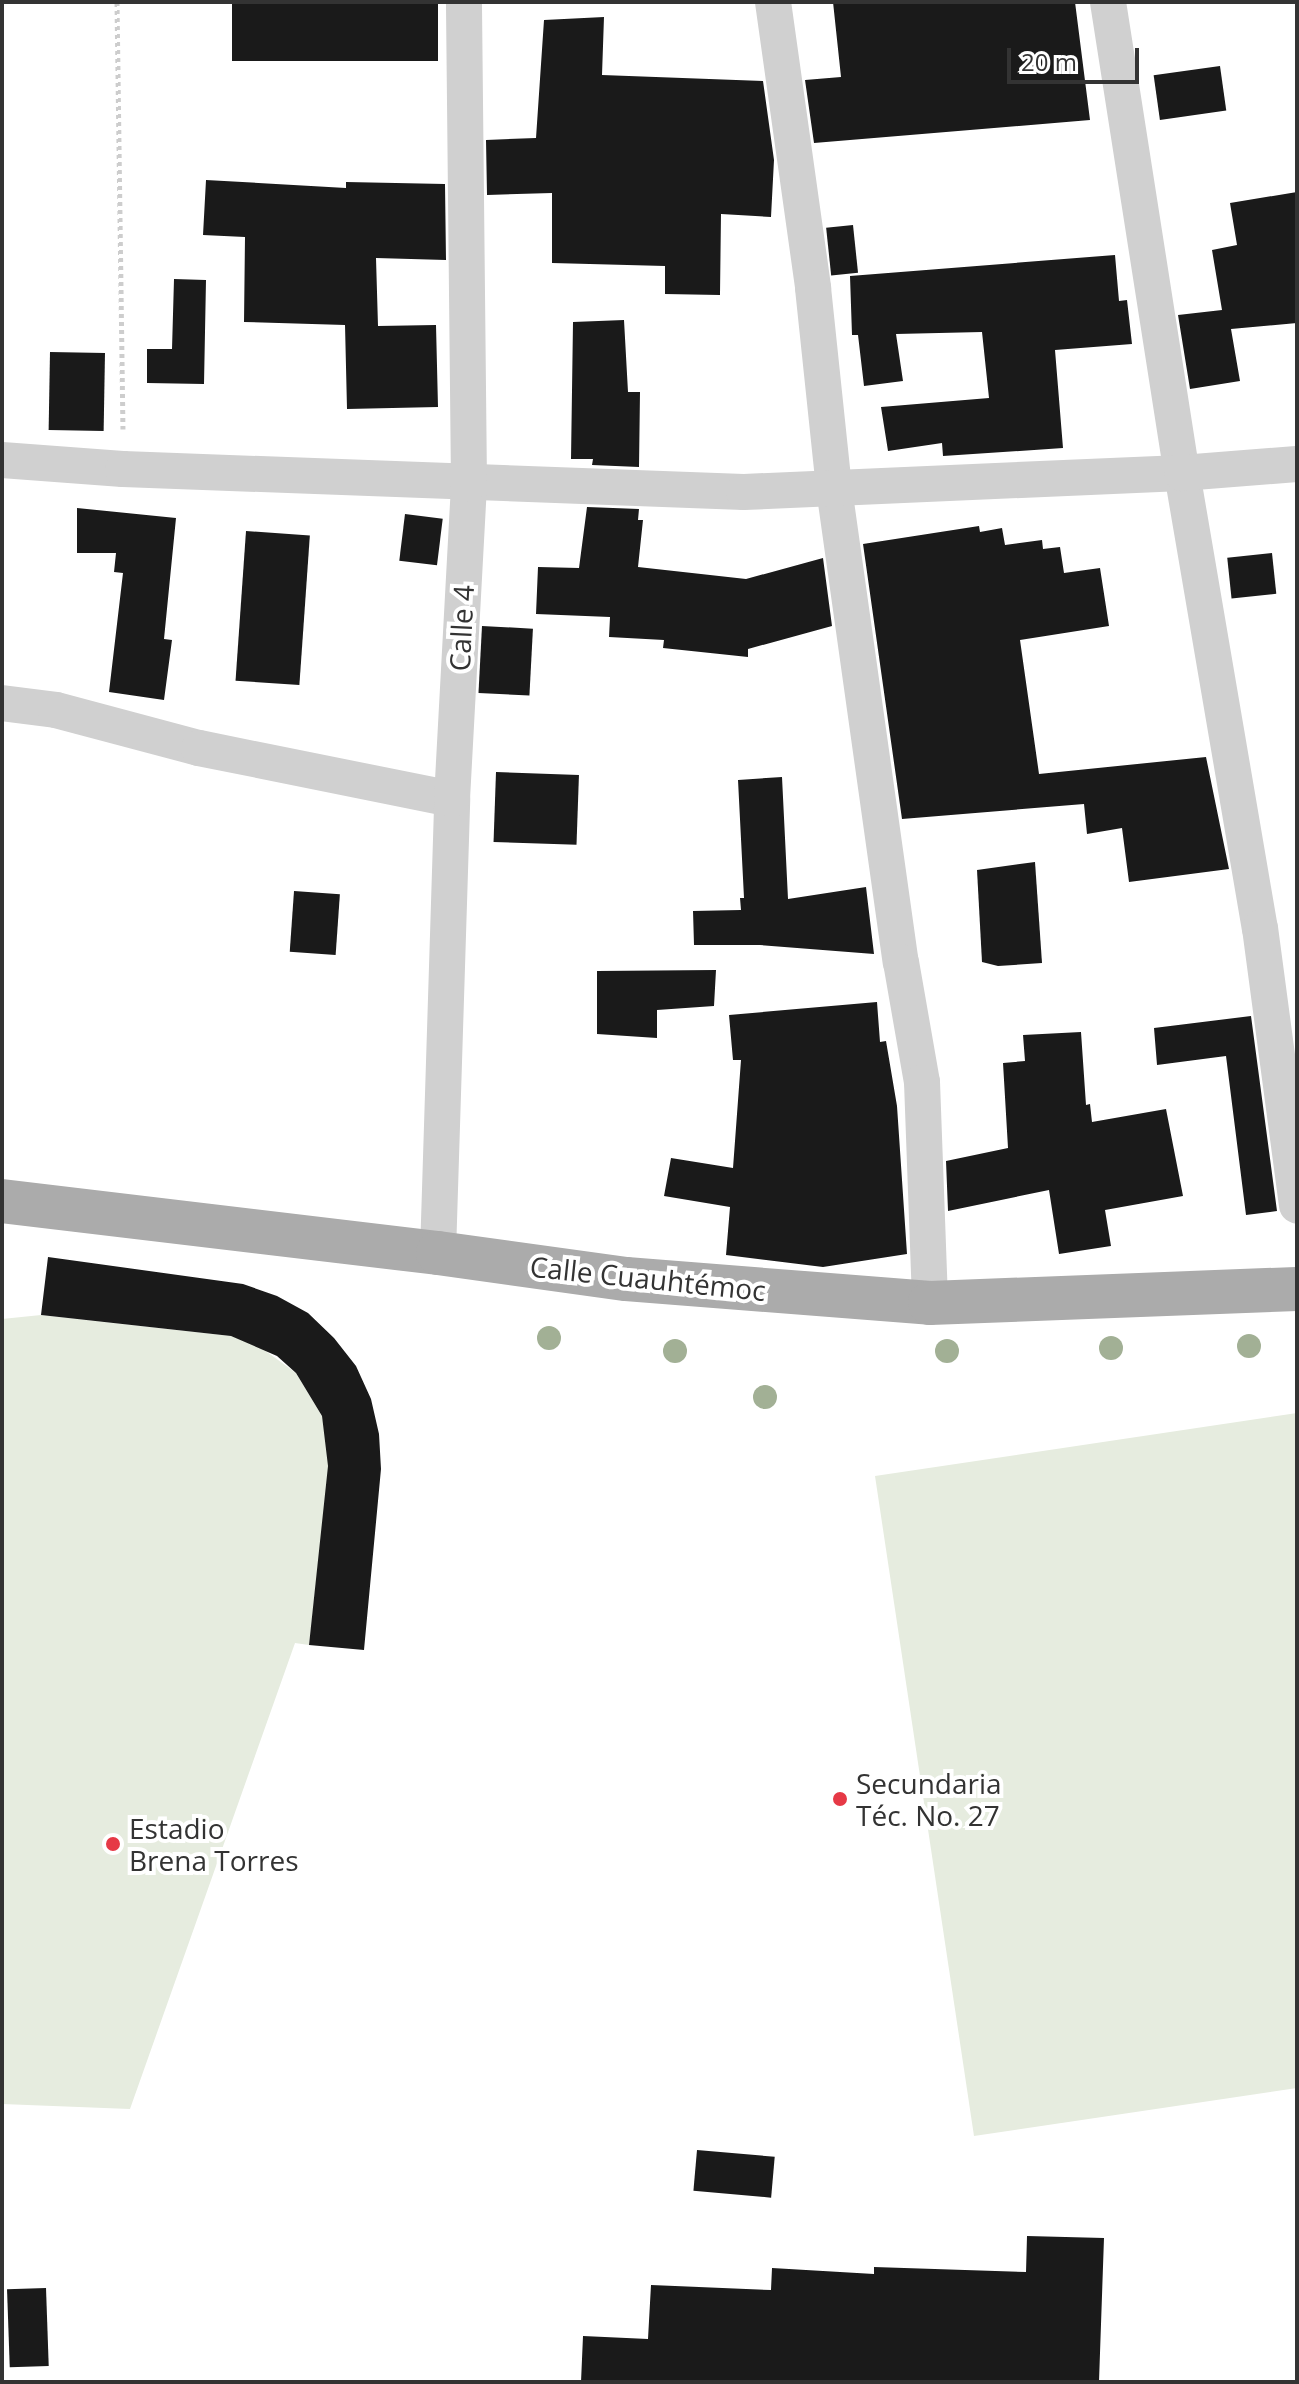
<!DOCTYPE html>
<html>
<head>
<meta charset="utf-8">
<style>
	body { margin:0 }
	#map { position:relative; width:1299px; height:2384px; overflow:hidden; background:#fff; font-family:"Open Sans",sans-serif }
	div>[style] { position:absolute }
	.green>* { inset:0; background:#e6ecdf }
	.building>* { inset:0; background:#1a1a1a; transform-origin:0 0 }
	.path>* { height:5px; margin-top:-2.5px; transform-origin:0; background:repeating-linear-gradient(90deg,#cdcdcd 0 4px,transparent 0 8px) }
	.street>* { height:36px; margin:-18px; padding:0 18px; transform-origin:18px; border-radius:18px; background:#d0d0d0 }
	.primary>* { height:44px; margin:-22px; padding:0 22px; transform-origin:22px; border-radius:22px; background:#ababab }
	.trees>* { width:24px; height:24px; margin:-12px; border-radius:50%; background:#a2b095 }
	.dots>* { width:22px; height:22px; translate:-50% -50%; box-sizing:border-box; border:4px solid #fff; border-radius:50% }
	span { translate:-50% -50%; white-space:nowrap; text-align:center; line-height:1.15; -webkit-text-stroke:8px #fff; paint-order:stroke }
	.street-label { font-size:28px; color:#333 }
	.poi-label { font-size:28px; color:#333 }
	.left { translate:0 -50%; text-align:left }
	.frame { position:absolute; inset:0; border:4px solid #333; pointer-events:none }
	.scale { position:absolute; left:1007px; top:48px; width:132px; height:36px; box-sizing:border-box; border:4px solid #333; border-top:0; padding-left:10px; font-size:24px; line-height:28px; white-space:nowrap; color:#333; -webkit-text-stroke:6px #fff; paint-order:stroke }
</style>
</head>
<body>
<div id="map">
	<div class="green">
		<i style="clip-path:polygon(41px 1315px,231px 1336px,256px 1344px,296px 1373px,322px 1416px,327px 1441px,329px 1466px,309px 1645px,295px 1643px,130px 2109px,2px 2104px,2px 1319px)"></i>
		<i style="clip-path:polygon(1297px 1413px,1297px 2088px,974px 2136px,875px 1476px)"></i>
	</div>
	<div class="building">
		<i style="left:232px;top:2px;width:206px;height:59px"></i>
		<i style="clip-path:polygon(833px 2px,1075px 2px,1090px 120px,814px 143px,805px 80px,841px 77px)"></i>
		<i style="clip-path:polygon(604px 17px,602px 75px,763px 81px,774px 160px,771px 217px,721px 214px,720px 295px,665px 294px,665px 266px,552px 263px,552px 193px,487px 195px,486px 140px,536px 138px,544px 20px)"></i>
		<i style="left:1220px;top:66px;width:45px;height:67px;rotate:82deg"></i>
		<i style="clip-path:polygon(206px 180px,346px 188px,346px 182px,445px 184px,446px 260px,376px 258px,378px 326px,436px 325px,438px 407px,347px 409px,345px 325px,244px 322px,245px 237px,203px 235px)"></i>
		<i style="clip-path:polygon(1297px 192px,1297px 323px,1231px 329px,1240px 381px,1190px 389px,1178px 315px,1222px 310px,1212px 250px,1237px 245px,1230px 203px)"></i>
		<i style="left:853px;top:225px;width:48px;height:27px;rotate:84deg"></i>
		<i style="clip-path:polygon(1115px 255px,1119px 301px,1127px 300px,1132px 344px,1055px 350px,1063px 448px,943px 456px,942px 443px,888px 451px,881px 407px,989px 398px,982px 332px,896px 334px,903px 381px,864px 386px,858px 335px,852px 335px,850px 276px)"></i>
		<i style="clip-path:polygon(174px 279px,206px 280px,204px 384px,147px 383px,147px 349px,172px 349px)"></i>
		<i style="clip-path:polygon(624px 320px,628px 392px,640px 392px,639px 467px,592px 465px,593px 459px,571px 459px,573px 322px)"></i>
		<i style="left:50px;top:352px;width:55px;height:78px;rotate:1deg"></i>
		<i style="clip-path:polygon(587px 507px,639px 509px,638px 520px,643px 520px,638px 567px,746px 579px,823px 558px,832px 626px,748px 649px,748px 657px,663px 648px,664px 640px,609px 637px,610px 617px,536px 614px,538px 567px,579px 568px)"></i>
		<i style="clip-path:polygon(77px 508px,176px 518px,164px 639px,172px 640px,164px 700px,109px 692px,123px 573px,114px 572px,116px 553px,77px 553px)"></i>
		<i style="left:405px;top:514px;width:38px;height:47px;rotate:7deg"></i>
		<i style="clip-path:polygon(979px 526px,980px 532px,1002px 528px,1005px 545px,1042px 540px,1043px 549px,1060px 547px,1064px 573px,1100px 568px,1109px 626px,1020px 640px,1039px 774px,1206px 757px,1229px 869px,1129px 882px,1122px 828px,1087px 834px,1084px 804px,902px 819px,863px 544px)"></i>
		<i style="left:246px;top:531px;width:64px;height:150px;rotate:4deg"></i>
		<i style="left:1272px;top:553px;width:41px;height:45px;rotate:84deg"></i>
		<i style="left:482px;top:626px;width:51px;height:67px;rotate:3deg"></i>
		<i style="left:496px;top:772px;width:83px;height:70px;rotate:2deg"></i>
		<i style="clip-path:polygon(782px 777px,788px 899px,866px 887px,874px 954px,760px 945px,694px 945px,693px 911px,741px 910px,740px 898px,744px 898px,738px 780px)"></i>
		<i style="clip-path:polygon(1035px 862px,1042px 963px,998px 966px,982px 962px,977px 870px)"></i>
		<i style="left:294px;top:891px;width:46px;height:61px;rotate:4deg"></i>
		<i style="clip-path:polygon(716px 970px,714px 1006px,657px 1010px,657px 1038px,597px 1034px,597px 971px)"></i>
		<i style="clip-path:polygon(877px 1002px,880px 1042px,886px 1041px,897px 1106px,907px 1254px,823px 1267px,726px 1255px,730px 1207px,664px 1196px,671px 1158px,733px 1168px,741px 1060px,733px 1060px,729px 1015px)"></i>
		<i style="clip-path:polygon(1251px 1016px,1277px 1211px,1246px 1215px,1226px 1056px,1157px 1065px,1154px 1028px)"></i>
		<i style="clip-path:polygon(1081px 1032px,1086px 1105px,1090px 1104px,1092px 1122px,1166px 1109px,1183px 1196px,1105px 1210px,1111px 1246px,1059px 1254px,1049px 1190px,948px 1211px,946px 1161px,1008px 1148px,1003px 1063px,1025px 1061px,1023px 1035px)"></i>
		<i style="clip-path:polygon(48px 1257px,243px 1284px,277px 1296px,308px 1313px,334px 1338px,356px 1366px,371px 1399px,379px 1434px,381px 1469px,364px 1650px,309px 1645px,328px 1466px,322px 1416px,296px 1373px,277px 1356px,231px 1336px,41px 1315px)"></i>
		<i style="left:697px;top:2150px;width:78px;height:41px;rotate:5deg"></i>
		<i style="clip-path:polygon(1027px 2236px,1104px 2238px,1099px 2382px,581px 2382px,583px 2336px,648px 2339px,651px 2285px,771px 2290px,772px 2268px,874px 2274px,874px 2267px,1026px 2272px)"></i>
		<i style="left:46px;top:2288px;width:78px;height:39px;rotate:88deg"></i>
	</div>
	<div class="path">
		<i style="left:117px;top:2px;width:427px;rotate:89.2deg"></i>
	</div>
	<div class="street">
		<i style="left:773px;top:2px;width:289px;rotate:82deg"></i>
		<i style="left:813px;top:288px;width:201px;rotate:84deg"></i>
		<i style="left:834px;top:488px;width:479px;rotate:82deg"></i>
		<i style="left:901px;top:962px;width:122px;rotate:80.1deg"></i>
		<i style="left:922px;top:1082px;width:221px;rotate:87.9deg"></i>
		<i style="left:1108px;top:2px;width:477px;rotate:81.1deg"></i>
		<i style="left:1182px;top:473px;width:462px;rotate:80.3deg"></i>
		<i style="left:1260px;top:928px;width:280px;rotate:82.4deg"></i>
		<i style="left:2px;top:460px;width:121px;rotate:4.3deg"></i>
		<i style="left:123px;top:469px;width:621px;rotate:2.12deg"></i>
		<i style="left:744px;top:492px;width:438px;rotate:-2.5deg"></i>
		<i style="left:1182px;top:473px;width:115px;rotate:-4.5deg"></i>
		<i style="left:2px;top:703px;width:54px;rotate:7.4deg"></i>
		<i style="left:56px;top:710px;width:148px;rotate:14.9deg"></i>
		<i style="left:199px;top:748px;width:258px;rotate:11.4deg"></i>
		<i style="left:438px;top:1253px;width:454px;rotate:-88.2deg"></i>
		<i style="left:452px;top:799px;width:315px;rotate:-86.9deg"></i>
		<i style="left:469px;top:484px;width:482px;rotate:-90.6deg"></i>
	</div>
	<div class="primary">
		<i style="left:2px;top:1201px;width:439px;rotate:6.8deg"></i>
		<i style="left:438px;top:1253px;width:190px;rotate:7.9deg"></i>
		<i style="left:626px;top:1279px;width:305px;rotate:4.5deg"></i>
		<i style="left:930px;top:1303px;width:367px;rotate:-2.2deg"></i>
	</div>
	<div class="trees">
		<i style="left:549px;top:1338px"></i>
		<i style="left:1249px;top:1346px"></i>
		<i style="left:1111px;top:1348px"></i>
		<i style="left:675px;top:1351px"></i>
		<i style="left:947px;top:1351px"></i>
		<i style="left:765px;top:1397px"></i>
	</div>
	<div class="dots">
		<i style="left:840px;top:1799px;background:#e63946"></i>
		<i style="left:113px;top:1844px;background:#e63946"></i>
	</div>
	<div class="street-label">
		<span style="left:461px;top:628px;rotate:-87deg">Calle 4</span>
		<span style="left:648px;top:1278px;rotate:6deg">Calle Cuauhtémoc</span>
	</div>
	<div class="poi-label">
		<span class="left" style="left:856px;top:1799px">Secundaria<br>Téc. No. 27</span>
		<span class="left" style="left:129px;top:1844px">Estadio<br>Brena Torres</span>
	</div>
	<div class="frame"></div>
	<div class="scale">20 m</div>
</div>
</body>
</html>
